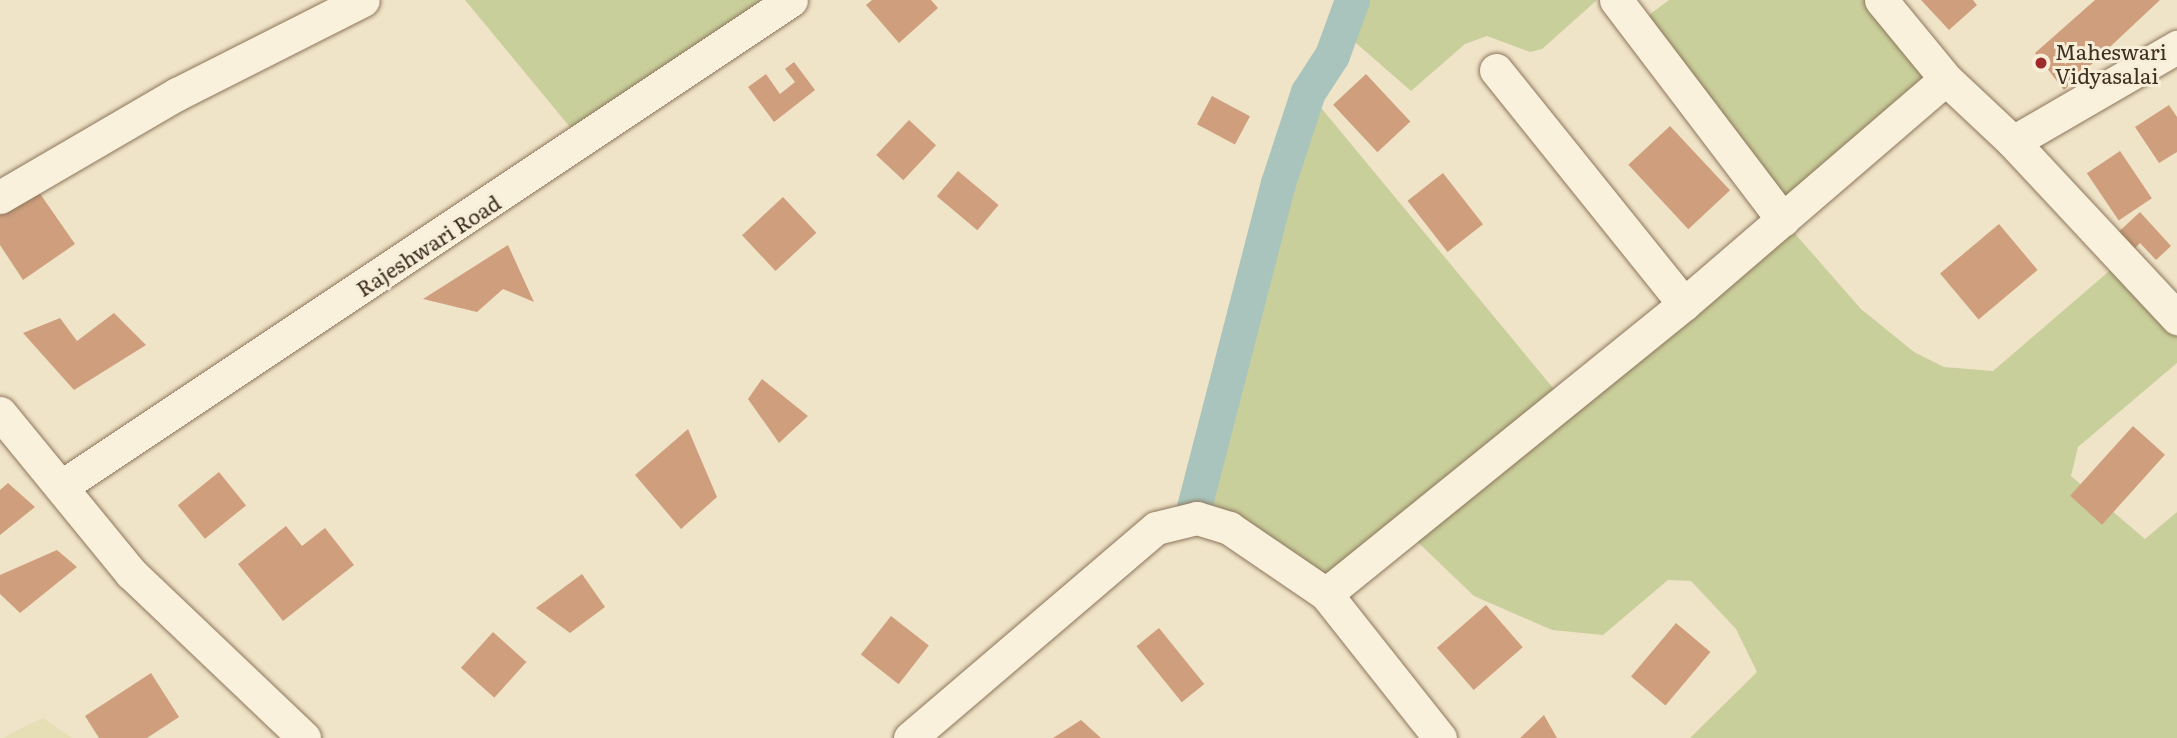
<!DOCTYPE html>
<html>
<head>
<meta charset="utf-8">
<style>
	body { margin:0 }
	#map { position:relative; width:2177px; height:738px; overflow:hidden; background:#f0e4c8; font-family:Literata,serif }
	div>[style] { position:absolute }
	.farmland>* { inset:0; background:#e6deb5 }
	.green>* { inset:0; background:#c9cf9b }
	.canal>* { height:35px; margin:-17.5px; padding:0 17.5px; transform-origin:17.5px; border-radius:17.5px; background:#a9c4bc }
	.building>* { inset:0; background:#cf9f7d; transform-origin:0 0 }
	.roads { filter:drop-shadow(0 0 2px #8d765c) drop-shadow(0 0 2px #8d765c) }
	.minor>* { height:33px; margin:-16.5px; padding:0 16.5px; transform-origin:16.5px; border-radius:16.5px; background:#faf1dc }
	.dots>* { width:19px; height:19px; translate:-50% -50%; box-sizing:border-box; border:4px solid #f7eed8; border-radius:50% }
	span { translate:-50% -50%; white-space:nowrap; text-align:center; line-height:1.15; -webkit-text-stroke:6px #f7eed8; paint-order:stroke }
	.poi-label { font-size:21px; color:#3d2e20 }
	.left { translate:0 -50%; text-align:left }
	.street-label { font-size:21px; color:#3d2e20 }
</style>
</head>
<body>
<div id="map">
	<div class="farmland">
		<i style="clip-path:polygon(43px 718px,72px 738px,4px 738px,12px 733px)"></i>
	</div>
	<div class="green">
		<i style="clip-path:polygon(465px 0,785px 0,583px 143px)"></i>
		<i style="clip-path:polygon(1352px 0,1597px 0,1542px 49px,1530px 52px,1487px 36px,1465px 44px,1411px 91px,1341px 30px)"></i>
		<i style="clip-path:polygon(1669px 0,1881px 0,1946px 79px,1783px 220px,1861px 309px,1914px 352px,1944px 367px,1993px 371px,2122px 260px,2177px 318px,2177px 363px,2078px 447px,2071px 476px,2145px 539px,2177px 512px,2177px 738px,1690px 738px,1757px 672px,1736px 629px,1691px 581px,1668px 580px,1603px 635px,1552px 630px,1474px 596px,1403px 528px,1326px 594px,1191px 519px,1247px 287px,1308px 92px,1563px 400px,1782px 220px,1634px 26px)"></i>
	</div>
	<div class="canal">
		<i style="left:1191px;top:519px;width:347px;rotate:-75.5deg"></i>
		<i style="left:1278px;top:183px;width:96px;rotate:-71.8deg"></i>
		<i style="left:1308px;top:92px;width:44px;rotate:-57deg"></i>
		<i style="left:1332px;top:55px;width:59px;rotate:-70deg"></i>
	</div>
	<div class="building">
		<i style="clip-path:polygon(872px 0,931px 0,938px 8px,899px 43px,866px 5px)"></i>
		<i style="clip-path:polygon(1921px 0,1973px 0,1977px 5px,1949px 30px)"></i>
		<i style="clip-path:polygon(2095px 0,2160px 0,2064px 90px,2035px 53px)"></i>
		<i style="clip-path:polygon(794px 62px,815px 90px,774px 122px,748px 87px,766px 74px,780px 94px,795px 82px,785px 69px)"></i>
		<i style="left:1366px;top:74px;width:65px;height:45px;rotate:47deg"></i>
		<i style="left:1212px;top:96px;width:43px;height:32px;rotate:28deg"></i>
		<i style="clip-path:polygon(2169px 105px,2177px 117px,2177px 152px,2159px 163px,2135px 127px)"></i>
		<i style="left:909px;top:120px;width:37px;height:48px;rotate:43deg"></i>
		<i style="left:1670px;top:126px;width:88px;height:57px;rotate:47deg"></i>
		<i style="left:2120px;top:151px;width:57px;height:40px;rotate:56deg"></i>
		<i style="left:958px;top:171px;width:53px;height:33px;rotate:40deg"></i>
		<i style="left:1443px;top:173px;width:65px;height:45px;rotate:52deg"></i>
		<i style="clip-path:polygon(34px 185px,75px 244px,23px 280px,0 245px,0 209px)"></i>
		<i style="left:783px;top:197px;width:49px;height:56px;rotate:47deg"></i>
		<i style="clip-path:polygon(2140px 212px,2171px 246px,2156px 260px,2140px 243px,2128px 255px,2112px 238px)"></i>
		<i style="left:1999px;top:224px;width:60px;height:77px;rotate:50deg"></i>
		<i style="clip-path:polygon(508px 245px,534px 302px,503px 289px,477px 312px,423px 299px)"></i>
		<i style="clip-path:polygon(114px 313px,146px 345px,74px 390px,23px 333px,60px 318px,77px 341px)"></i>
		<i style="clip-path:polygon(762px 379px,808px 416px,779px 443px,748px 399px)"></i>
		<i style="left:2133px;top:426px;width:43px;height:94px;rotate:42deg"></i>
		<i style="clip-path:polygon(688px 429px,717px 497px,681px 529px,635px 475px)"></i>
		<i style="left:219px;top:472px;width:43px;height:53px;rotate:51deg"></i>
		<i style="clip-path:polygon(8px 483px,35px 507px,0 535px,0 490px)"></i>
		<i style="clip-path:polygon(286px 526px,302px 546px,325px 528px,354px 565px,283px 621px,238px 564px)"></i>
		<i style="clip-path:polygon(57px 550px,77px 567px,20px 613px,0 594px,0 575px)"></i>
		<i style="clip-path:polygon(582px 574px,605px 607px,570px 633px,536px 608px)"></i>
		<i style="left:1486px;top:605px;width:56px;height:65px;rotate:49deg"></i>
		<i style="left:891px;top:616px;width:48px;height:49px;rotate:38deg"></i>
		<i style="left:1676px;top:623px;width:45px;height:70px;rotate:40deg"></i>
		<i style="left:1159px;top:628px;width:72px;height:29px;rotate:51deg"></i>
		<i style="left:493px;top:632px;width:45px;height:48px;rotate:42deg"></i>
		<i style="clip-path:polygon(151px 673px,179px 717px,147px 738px,99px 738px,85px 716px)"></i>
		<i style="clip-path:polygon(1544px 715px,1557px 738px,1520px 738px)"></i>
		<i style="clip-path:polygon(1081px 720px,1101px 738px,1053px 738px)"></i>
	</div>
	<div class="roads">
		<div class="minor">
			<i style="left:1616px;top:0;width:276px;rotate:52.8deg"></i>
			<i style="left:1881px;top:0;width:102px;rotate:50.6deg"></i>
			<i style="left:1946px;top:79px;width:92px;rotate:43.2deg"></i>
			<i style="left:2013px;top:142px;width:190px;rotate:-30.1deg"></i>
			<i style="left:1496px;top:70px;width:300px;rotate:51.2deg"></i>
			<i style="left:2013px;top:142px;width:241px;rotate:47deg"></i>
			<i style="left:0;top:197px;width:205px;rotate:-30.2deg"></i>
			<i style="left:177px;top:94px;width:208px;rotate:-26.8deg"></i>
			<i style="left:0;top:413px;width:207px;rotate:50.7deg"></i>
			<i style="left:131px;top:573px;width:239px;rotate:43.6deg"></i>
			<i style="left:62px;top:486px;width:876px;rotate:-33.69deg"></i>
			<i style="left:910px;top:738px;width:323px;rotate:-40.5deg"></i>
			<i style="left:1156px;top:528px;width:42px;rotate:-13.7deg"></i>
			<i style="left:1197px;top:518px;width:34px;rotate:17deg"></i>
			<i style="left:1229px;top:528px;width:117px;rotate:34.2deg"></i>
			<i style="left:1440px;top:738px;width:184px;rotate:-128.4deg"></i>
			<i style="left:1326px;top:594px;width:461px;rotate:-39deg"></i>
			<i style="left:1684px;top:304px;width:345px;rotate:-40.7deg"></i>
		</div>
	</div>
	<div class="dots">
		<i style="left:2041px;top:63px;background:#9e2a2b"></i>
	</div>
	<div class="poi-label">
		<span class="left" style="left:2055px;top:63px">Maheswari<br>Vidyasalai</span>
	</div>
	<div class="street-label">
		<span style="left:428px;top:245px;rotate:-33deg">Rajeshwari Road</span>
	</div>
</div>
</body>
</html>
